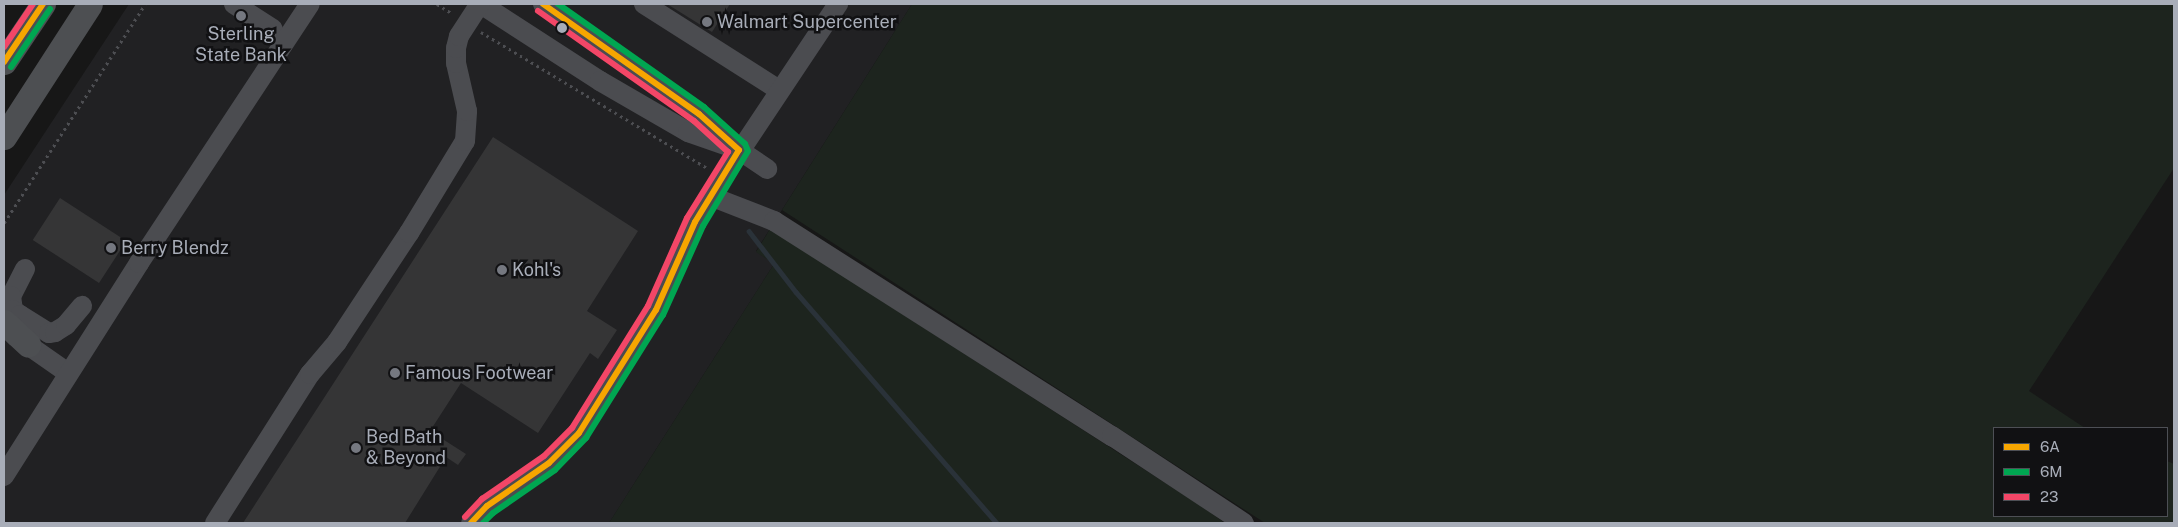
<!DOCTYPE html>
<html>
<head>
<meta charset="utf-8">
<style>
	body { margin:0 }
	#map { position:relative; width:2178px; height:527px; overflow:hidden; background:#171717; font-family:"Public Sans",sans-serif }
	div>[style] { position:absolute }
	.built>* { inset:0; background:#212123 }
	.green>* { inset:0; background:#1d241e }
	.stream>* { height:4.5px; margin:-2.25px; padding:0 2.25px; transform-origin:2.25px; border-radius:2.25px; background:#2a3239 }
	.building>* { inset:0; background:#353536; transform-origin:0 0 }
	.path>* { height:2.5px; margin-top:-1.25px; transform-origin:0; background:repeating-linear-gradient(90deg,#4d4e52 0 2.5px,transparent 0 6.5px) }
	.minor>* { height:20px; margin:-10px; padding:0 10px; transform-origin:10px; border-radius:10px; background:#4b4c50 }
	.major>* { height:25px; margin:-12.5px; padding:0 12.5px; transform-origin:12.5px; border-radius:12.5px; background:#4d4f52 }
	.bus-1>* { height:6px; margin:-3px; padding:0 3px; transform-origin:3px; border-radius:3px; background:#f7a600 }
	.bus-2>* { height:6px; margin:-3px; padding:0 3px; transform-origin:3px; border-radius:3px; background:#00a651 }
	.bus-3>* { height:6px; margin:-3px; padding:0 3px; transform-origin:3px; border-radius:3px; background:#f34667 }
	.dots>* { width:14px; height:14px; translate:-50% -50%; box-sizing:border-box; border:2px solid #111113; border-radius:50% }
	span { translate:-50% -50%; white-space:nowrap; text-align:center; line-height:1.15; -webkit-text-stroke:5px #111113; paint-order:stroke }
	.poi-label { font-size:18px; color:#a8adb8 }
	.left { translate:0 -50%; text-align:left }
	.frame { position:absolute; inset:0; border:5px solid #a8adb8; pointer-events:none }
	.legend { position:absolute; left:1993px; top:427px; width:175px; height:90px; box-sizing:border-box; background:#111113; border:1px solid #4d4f55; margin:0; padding:6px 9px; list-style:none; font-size:15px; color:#a8adb8 }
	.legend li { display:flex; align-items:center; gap:10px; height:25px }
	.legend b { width:25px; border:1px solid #4d4f55 }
</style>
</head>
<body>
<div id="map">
	<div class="built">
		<i style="clip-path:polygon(129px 4px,912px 4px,756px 251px,774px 264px,609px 523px,4px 523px,4px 195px)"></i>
	</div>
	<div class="green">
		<i style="clip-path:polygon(912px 4px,2174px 4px,2174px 168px,2029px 391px,2085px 428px,1994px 428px,1994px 516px,2167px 516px,2167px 461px,2174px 464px,2174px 523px,1265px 523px,782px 210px)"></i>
		<i style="clip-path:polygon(770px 229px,1198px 504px,1225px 523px,609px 523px,774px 264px,756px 252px)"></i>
	</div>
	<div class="stream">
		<i style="left:749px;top:231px;width:77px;rotate:52.4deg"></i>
		<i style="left:796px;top:292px;width:306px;rotate:49deg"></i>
	</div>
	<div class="building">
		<i style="clip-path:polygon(667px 4px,730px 4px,712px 32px)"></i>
		<i style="clip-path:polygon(493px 137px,638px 231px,587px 311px,617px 330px,598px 359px,590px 353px,538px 433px,461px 383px,430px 431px,466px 454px,458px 465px,446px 457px,405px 523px,243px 523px)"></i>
		<i style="left:60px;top:198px;width:79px;height:50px;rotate:33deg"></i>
	</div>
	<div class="path">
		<i style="left:437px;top:4px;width:19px;rotate:32deg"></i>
		<i style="left:481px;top:32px;width:264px;rotate:31deg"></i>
		<i style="left:4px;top:223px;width:260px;rotate:-57.2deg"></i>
	</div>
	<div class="minor">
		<i style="left:234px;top:4px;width:46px;rotate:32.7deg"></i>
		<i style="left:481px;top:4px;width:142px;rotate:32.9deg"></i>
		<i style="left:600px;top:81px;width:102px;rotate:30.1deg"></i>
		<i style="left:688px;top:132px;width:54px;rotate:19.4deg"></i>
		<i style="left:543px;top:4px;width:191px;rotate:35.2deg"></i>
		<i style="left:699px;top:114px;width:54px;rotate:42deg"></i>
		<i style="left:739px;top:150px;width:34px;rotate:34deg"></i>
		<i style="left:644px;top:4px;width:160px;rotate:32.5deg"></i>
		<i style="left:710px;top:196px;width:69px;rotate:21.3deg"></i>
		<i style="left:774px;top:221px;width:401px;rotate:32.5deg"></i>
		<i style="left:1112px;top:436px;width:158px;rotate:33.4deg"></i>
		<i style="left:25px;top:269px;width:30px;rotate:117deg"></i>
		<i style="left:11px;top:296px;width:14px;rotate:82deg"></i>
		<i style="left:13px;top:310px;width:9px;rotate:36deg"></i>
		<i style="left:20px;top:315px;width:34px;rotate:32deg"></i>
		<i style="left:49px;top:333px;width:6px;rotate:-9deg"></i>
		<i style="left:55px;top:332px;width:13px;rotate:-32deg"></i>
		<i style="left:66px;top:325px;width:25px;rotate:-50deg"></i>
		<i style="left:15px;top:336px;width:65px;rotate:34.9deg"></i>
		<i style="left:4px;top:476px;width:252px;rotate:-57.6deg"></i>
		<i style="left:139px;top:263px;width:310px;rotate:-56.6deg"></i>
		<i style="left:215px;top:523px;width:177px;rotate:-57.5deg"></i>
		<i style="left:310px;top:374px;width:42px;rotate:-49.8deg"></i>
		<i style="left:337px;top:342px;width:131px;rotate:-56.6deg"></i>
		<i style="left:409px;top:233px;width:108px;rotate:-58.7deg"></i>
		<i style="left:465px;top:141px;width:30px;rotate:-86deg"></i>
		<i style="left:467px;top:111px;width:49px;rotate:-102.9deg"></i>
		<i style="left:456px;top:63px;width:15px;rotate:-90deg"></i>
		<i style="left:456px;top:48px;width:12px;rotate:-76deg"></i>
		<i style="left:459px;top:36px;width:38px;rotate:-57deg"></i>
		<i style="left:471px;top:523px;width:23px;rotate:-47deg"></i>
		<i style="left:487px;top:506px;width:75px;rotate:-34.7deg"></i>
		<i style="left:549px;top:463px;width:21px;rotate:-41deg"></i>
		<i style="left:565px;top:449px;width:21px;rotate:-49deg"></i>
		<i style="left:579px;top:433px;width:145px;rotate:-58deg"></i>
		<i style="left:656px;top:310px;width:70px;rotate:-67.4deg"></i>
		<i style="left:683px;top:245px;width:56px;rotate:-61.1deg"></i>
		<i style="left:710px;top:196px;width:231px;rotate:-56.3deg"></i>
	</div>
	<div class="major">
		<i style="left:4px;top:62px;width:70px;rotate:-56.1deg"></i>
		<i style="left:4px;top:137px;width:158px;rotate:-57.1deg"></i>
		<i style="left:4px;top:322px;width:33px;rotate:43deg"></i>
	</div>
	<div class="bus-1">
		<i style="left:4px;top:62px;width:70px;rotate:-56.1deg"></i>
		<i style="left:471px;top:523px;width:23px;rotate:-47deg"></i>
		<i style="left:487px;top:506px;width:75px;rotate:-34.7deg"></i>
		<i style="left:549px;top:463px;width:42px;rotate:-45deg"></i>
		<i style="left:579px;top:433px;width:145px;rotate:-58deg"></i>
		<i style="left:656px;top:310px;width:96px;rotate:-66.1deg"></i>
		<i style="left:695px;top:222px;width:84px;rotate:-58.6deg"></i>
		<i style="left:739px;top:150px;width:54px;rotate:-138deg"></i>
		<i style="left:699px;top:114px;width:191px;rotate:-144.8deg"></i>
	</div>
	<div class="bus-2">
		<i style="left:11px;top:67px;width:70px;rotate:-56.1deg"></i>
		<i style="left:483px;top:523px;width:14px;rotate:-45deg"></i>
		<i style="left:493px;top:513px;width:75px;rotate:-34.7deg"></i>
		<i style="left:555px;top:470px;width:45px;rotate:-45.9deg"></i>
		<i style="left:586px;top:438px;width:145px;rotate:-58deg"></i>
		<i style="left:663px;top:315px;width:98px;rotate:-65.8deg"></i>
		<i style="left:703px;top:226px;width:87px;rotate:-59deg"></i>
		<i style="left:748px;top:151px;width:8px;rotate:-113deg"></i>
		<i style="left:745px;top:144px;width:55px;rotate:-137.9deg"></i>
		<i style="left:704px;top:107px;width:179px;rotate:-144.8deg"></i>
	</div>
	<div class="bus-3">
		<i style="left:4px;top:47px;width:52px;rotate:-56deg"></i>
		<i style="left:465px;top:517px;width:25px;rotate:-47deg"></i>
		<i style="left:482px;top:499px;width:75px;rotate:-34.7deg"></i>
		<i style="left:544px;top:456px;width:40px;rotate:-45deg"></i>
		<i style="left:572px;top:428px;width:144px;rotate:-58.1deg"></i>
		<i style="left:648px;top:306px;width:96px;rotate:-66.1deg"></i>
		<i style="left:687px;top:218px;width:78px;rotate:-58.2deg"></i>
		<i style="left:728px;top:152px;width:46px;rotate:-137.6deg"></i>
		<i style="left:694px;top:121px;width:191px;rotate:-144.8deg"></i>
	</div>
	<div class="dots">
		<i style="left:241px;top:16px;background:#757880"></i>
		<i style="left:707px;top:22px;background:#757880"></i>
		<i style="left:562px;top:28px;background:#a8adb8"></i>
		<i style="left:111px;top:248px;background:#757880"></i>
		<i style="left:502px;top:270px;background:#757880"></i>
		<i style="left:395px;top:373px;background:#757880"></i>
		<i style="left:356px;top:448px;background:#757880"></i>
	</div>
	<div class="poi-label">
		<span class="left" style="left:717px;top:22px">Walmart Supercenter</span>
		<span style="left:241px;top:45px">Sterling<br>State Bank</span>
		<span class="left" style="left:121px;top:248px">Berry Blendz</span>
		<span class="left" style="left:512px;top:270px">Kohl's</span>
		<span class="left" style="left:405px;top:373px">Famous Footwear</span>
		<span class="left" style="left:366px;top:448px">Bed Bath<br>&amp; Beyond</span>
	</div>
	<div class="frame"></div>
	<ul class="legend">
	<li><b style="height:6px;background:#f7a600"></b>6A</li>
	<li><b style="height:6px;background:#00a651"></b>6M</li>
	<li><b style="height:6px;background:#f34667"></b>23</li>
	</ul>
</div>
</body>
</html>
